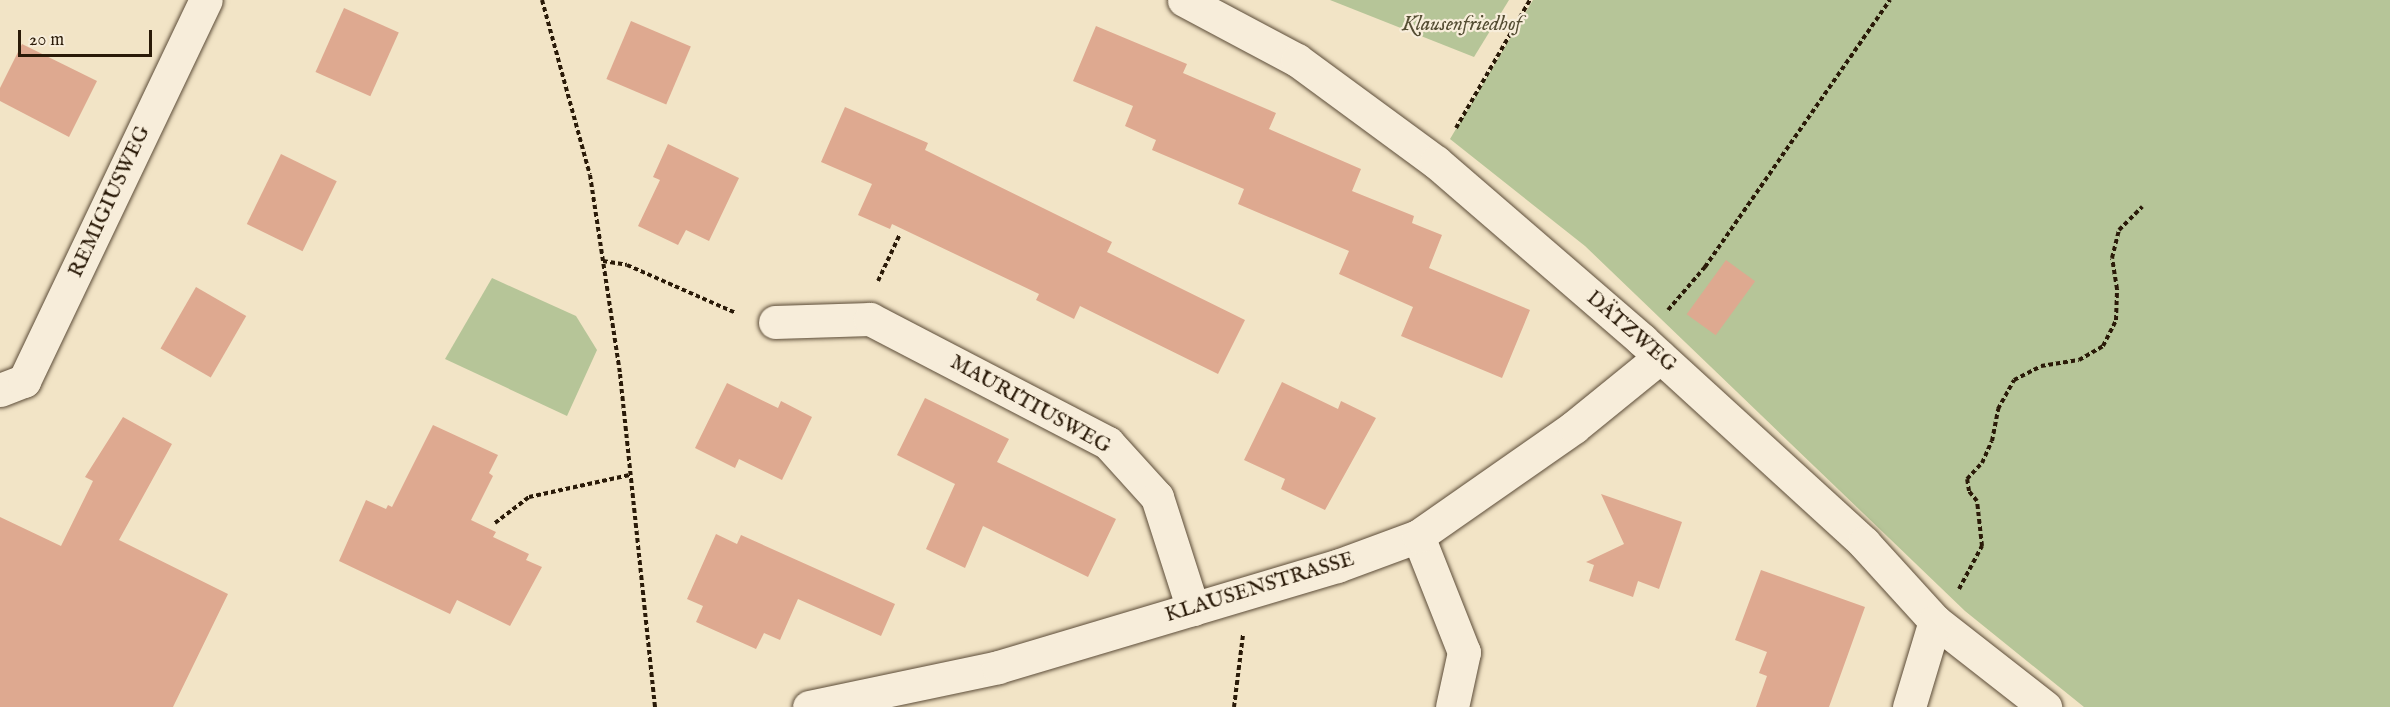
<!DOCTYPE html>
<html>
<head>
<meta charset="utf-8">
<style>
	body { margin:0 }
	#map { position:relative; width:2390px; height:707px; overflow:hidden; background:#f2e4c6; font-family:"IM FELL English",serif }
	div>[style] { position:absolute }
	.green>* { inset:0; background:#b6c598 }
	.building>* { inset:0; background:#dea990; transform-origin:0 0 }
	.path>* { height:4px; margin-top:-2px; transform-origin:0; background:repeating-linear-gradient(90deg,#2a1a08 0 4.5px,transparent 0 7.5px) }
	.roads { filter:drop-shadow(0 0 2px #5c4c38) drop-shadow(0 0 2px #5c4c38) }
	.street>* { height:33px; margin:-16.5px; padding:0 16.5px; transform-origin:16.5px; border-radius:16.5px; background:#f7edda }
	span { translate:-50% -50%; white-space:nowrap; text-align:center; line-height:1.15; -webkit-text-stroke:4.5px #f7edda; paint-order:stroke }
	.park-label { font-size:21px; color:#544d33; font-style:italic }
	.street-label { font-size:21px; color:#2a1a08 }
	.scale { position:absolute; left:18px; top:30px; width:134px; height:27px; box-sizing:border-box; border:3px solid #2a1a08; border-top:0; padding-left:8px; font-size:18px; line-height:21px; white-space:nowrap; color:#2a1a08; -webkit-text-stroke:4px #f7edda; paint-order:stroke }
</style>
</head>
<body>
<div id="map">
	<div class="green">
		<i style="clip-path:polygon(1330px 0,1509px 0,1474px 57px)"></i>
		<i style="clip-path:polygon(1533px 0,2390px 0,2390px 707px,2084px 707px,1965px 611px,1585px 246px,1450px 139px)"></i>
		<i style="clip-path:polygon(492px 278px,576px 316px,597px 350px,567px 416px,445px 359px)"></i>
	</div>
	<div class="building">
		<i style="left:344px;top:8px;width:60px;height:70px;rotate:24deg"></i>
		<i style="left:631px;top:21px;width:65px;height:63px;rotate:23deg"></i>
		<i style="clip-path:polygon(1096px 26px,1187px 64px,1183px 73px,1276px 113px,1269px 129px,1361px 169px,1352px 191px,1414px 216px,1412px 223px,1442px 235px,1429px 268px,1530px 310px,1502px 378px,1401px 336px,1413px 307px,1339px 274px,1349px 251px,1238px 204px,1244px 189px,1152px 150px,1156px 140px,1125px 126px,1133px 106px,1073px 81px)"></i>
		<i style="clip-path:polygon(22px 44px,97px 81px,69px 137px,0 101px,0 88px)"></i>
		<i style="clip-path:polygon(845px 107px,928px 143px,925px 150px,1112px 242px,1107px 252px,1245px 320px,1218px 374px,1080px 306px,1074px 319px,1036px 300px,1039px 294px,892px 224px,890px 229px,858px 215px,872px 184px,821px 162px)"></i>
		<i style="clip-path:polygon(668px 144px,739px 178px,709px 241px,686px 230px,678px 245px,638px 226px,660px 180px,653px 177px)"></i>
		<i style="left:281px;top:154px;width:62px;height:78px;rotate:26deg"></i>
		<i style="left:1726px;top:260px;width:36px;height:67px;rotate:36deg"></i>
		<i style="left:196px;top:287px;width:58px;height:71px;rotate:30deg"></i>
		<i style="clip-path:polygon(1282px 382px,1338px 409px,1341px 401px,1376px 418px,1325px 510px,1281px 489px,1285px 479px,1244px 460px)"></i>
		<i style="clip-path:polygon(727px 383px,778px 408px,781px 401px,812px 417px,782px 480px,739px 459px,735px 468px,695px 448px)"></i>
		<i style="clip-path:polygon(925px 398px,1009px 439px,997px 462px,1116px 519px,1088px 577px,983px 526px,965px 568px,926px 549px,955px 484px,897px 455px)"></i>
		<i style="clip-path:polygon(123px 417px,172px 444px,119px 540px,228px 594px,173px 707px,0 707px,0 517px,61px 546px,93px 481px,85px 477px)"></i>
		<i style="clip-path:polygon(433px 425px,498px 455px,489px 473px,493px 476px,471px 520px,496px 532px,493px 537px,529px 554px,526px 560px,542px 567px,510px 626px,457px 600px,450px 614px,339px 561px,366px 500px,386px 509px,388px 505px,392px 507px)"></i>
		<i style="clip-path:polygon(1601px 494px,1682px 522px,1659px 589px,1638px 581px,1633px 597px,1589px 581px,1594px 565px,1586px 562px,1624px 544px)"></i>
		<i style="clip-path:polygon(716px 534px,737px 544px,741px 535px,895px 604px,881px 636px,798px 599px,780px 640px,764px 633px,756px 649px,696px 622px,703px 606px,687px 599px)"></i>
		<i style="clip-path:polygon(1761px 570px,1865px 607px,1829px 707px,1756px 707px,1767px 676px,1759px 673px,1767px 652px,1735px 640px)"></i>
	</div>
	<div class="path">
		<i style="left:542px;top:0;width:181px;rotate:74.7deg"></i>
		<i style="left:590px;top:175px;width:201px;rotate:81.4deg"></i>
		<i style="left:620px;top:374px;width:335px;rotate:84deg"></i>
		<i style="left:1456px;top:128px;width:148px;rotate:-60deg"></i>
		<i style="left:603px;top:261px;width:24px;rotate:9deg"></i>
		<i style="left:627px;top:265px;width:119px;rotate:23.8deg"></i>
		<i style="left:878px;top:281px;width:52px;rotate:-64.9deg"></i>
		<i style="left:1668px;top:310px;width:57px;rotate:-49.3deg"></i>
		<i style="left:1705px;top:267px;width:325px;rotate:-55.3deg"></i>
		<i style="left:495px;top:523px;width:43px;rotate:-37.4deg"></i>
		<i style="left:529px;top:497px;width:103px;rotate:-12.3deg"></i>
		<i style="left:1959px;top:589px;width:49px;rotate:-61.9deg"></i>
		<i style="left:1982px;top:546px;width:45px;rotate:-96.3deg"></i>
		<i style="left:1977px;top:501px;width:13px;rotate:-129deg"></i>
		<i style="left:1969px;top:491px;width:12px;rotate:-99deg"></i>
		<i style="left:1967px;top:479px;width:22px;rotate:-47deg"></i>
		<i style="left:1982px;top:463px;width:24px;rotate:-66deg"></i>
		<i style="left:1992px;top:441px;width:33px;rotate:-79deg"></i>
		<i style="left:1998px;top:409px;width:33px;rotate:-61deg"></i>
		<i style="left:2014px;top:380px;width:30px;rotate:-27deg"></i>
		<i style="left:2041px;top:366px;width:38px;rotate:-9deg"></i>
		<i style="left:2079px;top:360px;width:28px;rotate:-30deg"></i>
		<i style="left:2103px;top:346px;width:29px;rotate:-63deg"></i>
		<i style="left:2116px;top:320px;width:31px;rotate:-88deg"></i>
		<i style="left:2117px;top:289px;width:31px;rotate:-99deg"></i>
		<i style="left:2112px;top:258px;width:29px;rotate:-76deg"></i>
		<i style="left:2119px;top:230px;width:33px;rotate:-45deg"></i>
		<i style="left:1234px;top:707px;width:73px;rotate:-82.9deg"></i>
	</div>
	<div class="roads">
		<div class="street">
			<i style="left:1184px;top:0;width:128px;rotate:28deg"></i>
			<i style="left:1297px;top:60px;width:172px;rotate:36.3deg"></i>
			<i style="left:1436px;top:162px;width:272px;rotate:40.8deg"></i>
			<i style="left:1642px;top:340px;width:301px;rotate:42.4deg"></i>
			<i style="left:1864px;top:543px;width:105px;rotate:47.7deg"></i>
			<i style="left:1935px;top:621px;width:140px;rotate:38deg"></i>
			<i style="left:775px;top:322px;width:95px;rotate:-1.8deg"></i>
			<i style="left:870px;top:319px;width:268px;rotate:27.5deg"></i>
			<i style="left:1108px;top:443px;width:73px;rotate:47.8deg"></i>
			<i style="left:1157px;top:497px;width:118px;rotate:72.2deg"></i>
			<i style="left:0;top:390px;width:26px;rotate:-21deg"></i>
			<i style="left:24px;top:381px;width:422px;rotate:-64.5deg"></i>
			<i style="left:1418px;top:536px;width:125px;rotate:68.4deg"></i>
			<i style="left:1464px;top:652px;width:56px;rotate:102.3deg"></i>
			<i style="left:809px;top:707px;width:193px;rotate:-11.9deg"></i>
			<i style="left:998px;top:667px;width:354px;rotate:-16.6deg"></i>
			<i style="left:1337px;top:566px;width:86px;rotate:-20.3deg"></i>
			<i style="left:1418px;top:536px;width:190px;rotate:-34.9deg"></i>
			<i style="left:1574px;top:427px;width:111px;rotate:-39.1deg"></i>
			<i style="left:1909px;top:707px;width:90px;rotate:-73.2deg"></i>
		</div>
	</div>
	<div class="park-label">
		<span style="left:1462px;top:25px">Klausenfriedhof</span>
	</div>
	<div class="street-label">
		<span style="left:110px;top:202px;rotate:-65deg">REMIGIUSWEG</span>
		<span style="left:1631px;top:332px;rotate:41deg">DÄTZWEG</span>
		<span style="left:1030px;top:405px;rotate:29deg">MAURITIUSWEG</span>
		<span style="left:1260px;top:588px;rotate:-17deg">KLAUSENSTRASSE</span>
	</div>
	<div class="scale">20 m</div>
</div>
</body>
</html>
